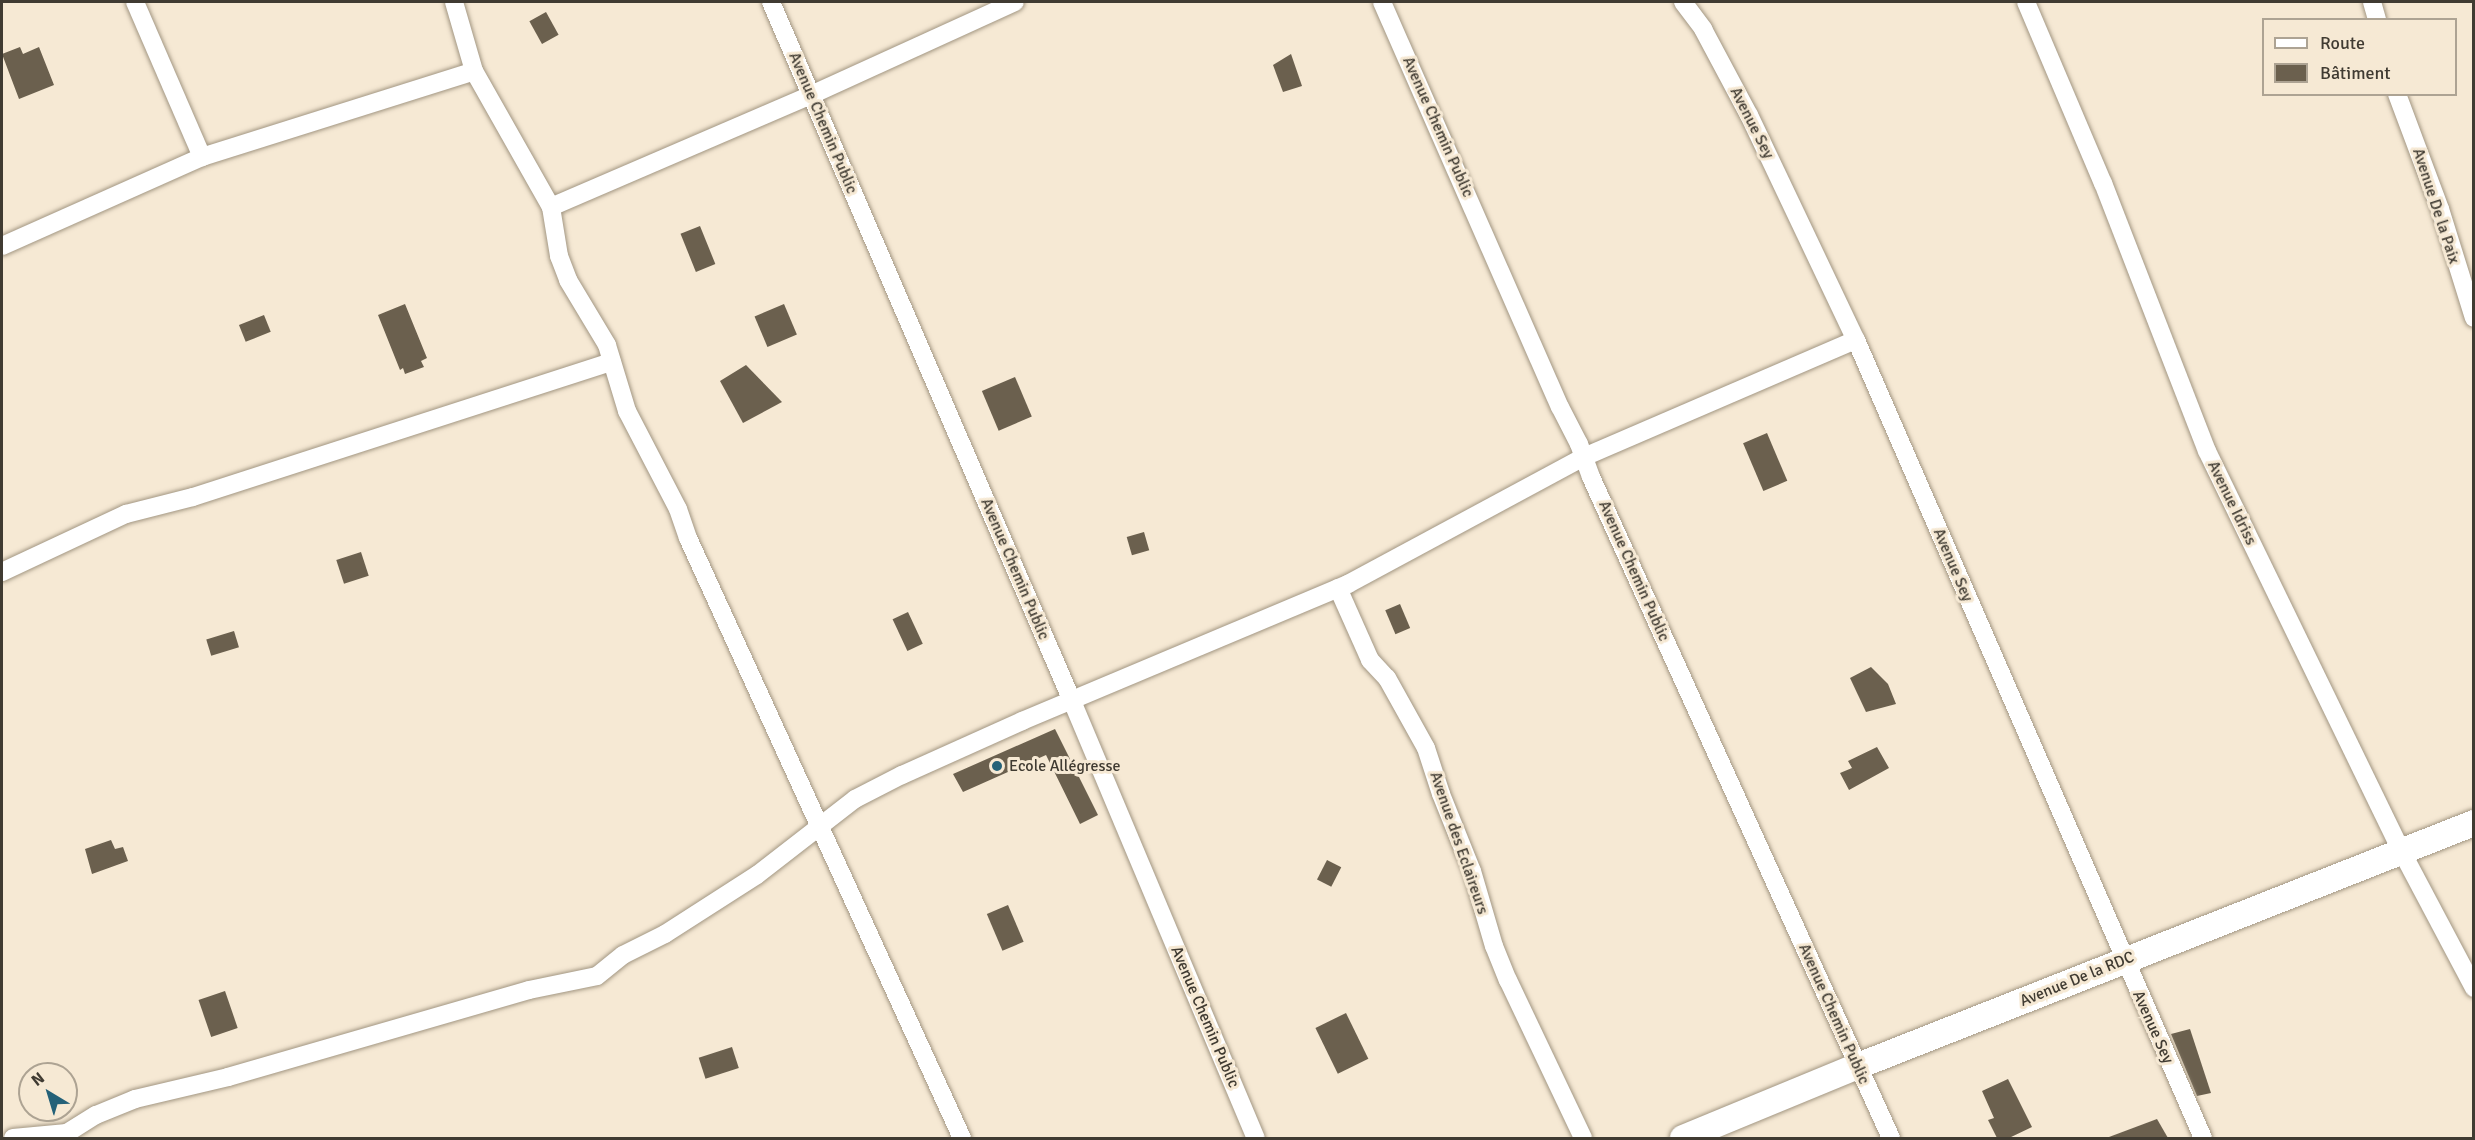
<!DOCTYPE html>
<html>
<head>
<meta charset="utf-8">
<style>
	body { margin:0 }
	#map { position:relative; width:2475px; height:1140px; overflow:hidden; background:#f6e9d4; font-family:Signika,sans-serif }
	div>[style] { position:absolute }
	.building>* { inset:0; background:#6b604e; transform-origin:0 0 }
	.roads { filter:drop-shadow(0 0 2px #a29682) drop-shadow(0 0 2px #a29682) }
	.street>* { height:18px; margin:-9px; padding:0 9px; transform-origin:9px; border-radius:9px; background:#fff }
	.secondary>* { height:26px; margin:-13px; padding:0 13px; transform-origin:13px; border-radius:13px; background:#fff }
	.dots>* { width:16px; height:16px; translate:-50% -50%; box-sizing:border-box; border:3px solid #f6e9d4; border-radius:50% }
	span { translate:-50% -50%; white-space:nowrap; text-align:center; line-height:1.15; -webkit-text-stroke:6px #f6e9d4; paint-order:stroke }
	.street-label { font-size:16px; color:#403b32 }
	.poi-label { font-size:16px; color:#403b32 }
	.left { translate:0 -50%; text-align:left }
	.frame { position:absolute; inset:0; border:3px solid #403b32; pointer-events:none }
	.legend { position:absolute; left:2262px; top:18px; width:195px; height:78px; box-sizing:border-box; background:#f6e9d4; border:2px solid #ada393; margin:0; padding:8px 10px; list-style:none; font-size:18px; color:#403b32 }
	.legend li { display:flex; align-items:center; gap:12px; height:30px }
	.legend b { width:30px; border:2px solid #ada393 }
	.north { position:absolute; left:18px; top:1062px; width:60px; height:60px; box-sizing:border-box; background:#f6e9d4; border:2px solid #ada393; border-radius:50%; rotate:322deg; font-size:16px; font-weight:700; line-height:24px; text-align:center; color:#403b32 }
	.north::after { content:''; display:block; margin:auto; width:21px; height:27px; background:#246178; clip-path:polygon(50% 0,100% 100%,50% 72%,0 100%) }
</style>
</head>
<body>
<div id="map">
	<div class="building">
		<i style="left:546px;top:12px;width:26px;height:19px;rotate:61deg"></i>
		<i style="clip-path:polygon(20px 47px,23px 54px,39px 47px,54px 85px,19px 99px,2px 54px)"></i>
		<i style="clip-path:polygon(1291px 54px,1302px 86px,1283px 92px,1273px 65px)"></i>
		<i style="left:700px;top:226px;width:41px;height:21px;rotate:68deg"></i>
		<i style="clip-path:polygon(405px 304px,427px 358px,421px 361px,424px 367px,405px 374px,403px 368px,400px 370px,378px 315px)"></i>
		<i style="left:784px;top:304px;width:33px;height:32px;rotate:67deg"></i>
		<i style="left:264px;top:315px;width:18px;height:27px;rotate:68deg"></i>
		<i style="clip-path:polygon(746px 365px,782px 402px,743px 423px,720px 381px)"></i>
		<i style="left:1015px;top:377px;width:43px;height:36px;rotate:67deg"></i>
		<i style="left:1767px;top:433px;width:52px;height:26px;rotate:67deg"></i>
		<i style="left:1144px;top:532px;width:19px;height:18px;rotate:74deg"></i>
		<i style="left:361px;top:552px;width:25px;height:26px;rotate:72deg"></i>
		<i style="left:1400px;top:604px;width:26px;height:16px;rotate:67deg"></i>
		<i style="left:908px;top:612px;width:35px;height:17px;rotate:65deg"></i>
		<i style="left:234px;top:631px;width:17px;height:29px;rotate:73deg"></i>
		<i style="clip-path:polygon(1871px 667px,1888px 684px,1896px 704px,1866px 712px,1850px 678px)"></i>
		<i style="clip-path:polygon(1055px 729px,1098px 815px,1080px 824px,1046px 755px,963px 792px,953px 774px)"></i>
		<i style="clip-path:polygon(1877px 747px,1889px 768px,1849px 790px,1840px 773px,1852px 768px,1848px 761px)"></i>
		<i style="clip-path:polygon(111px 840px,115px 849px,123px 847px,128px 861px,92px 874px,85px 849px)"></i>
		<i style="left:1327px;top:860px;width:16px;height:22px;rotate:27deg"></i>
		<i style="left:1008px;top:905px;width:40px;height:23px;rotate:67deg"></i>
		<i style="left:225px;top:991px;width:39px;height:28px;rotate:71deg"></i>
		<i style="left:1346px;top:1013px;width:51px;height:34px;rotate:64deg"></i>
		<i style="clip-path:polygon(2190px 1029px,2211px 1093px,2197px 1096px,2171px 1034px)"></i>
		<i style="left:732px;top:1047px;width:22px;height:35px;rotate:72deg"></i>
		<i style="clip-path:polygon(2008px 1079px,2032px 1127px,2009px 1138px,1997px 1138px,1988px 1120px,1994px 1118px,1982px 1091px)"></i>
		<i style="clip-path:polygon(2157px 1119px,2168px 1138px,2110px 1138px,2109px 1137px)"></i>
	</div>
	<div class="roads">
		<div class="street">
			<i style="left:135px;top:2px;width:169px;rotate:66.6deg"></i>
			<i style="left:454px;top:2px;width:72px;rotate:73.8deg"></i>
			<i style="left:474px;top:71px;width:156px;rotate:60.5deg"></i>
			<i style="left:551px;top:207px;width:50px;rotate:80.7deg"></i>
			<i style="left:559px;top:256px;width:26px;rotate:69deg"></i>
			<i style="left:568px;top:280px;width:76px;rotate:59deg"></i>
			<i style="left:607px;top:345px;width:69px;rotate:73.1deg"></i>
			<i style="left:627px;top:411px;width:110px;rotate:62.5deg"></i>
			<i style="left:678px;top:509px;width:31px;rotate:71deg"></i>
			<i style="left:688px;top:538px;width:660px;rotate:65.46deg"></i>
			<i style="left:771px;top:2px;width:761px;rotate:66.7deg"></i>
			<i style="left:1072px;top:701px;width:474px;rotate:67.2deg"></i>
			<i style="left:1382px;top:2px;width:442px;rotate:66.3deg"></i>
			<i style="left:1560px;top:407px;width:42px;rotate:62.8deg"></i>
			<i style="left:1579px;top:444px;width:35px;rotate:70deg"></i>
			<i style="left:1591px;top:477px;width:726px;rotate:65.59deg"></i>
			<i style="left:1683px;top:2px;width:34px;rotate:53deg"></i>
			<i style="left:1703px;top:29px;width:98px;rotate:61.9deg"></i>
			<i style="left:1749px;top:115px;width:249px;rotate:64.6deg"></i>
			<i style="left:1856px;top:340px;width:870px;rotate:66.5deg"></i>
			<i style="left:2026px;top:2px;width:197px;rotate:67deg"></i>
			<i style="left:2103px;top:183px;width:287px;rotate:68.8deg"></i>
			<i style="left:2207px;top:451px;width:446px;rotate:64.1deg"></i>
			<i style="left:2402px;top:852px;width:154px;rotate:62.1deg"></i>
			<i style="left:2372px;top:2px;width:19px;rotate:74deg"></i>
			<i style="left:2397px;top:94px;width:123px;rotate:69.5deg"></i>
			<i style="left:2440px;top:209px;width:114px;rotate:72.7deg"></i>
			<i style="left:551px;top:207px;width:283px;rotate:-23.3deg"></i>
			<i style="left:811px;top:95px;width:224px;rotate:-24.5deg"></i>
			<i style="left:2px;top:246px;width:219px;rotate:-24deg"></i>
			<i style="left:202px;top:157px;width:285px;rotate:-17.5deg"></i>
			<i style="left:2px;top:572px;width:137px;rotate:-25.1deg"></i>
			<i style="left:126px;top:514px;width:69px;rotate:-14.2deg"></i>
			<i style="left:193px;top:497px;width:440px;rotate:-17.9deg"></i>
			<i style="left:1338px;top:588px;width:79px;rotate:66deg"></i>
			<i style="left:1370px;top:660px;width:25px;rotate:47deg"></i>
			<i style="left:1387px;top:678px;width:80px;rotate:60.9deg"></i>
			<i style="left:1426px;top:748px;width:48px;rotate:71.9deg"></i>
			<i style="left:1441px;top:794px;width:83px;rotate:68.1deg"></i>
			<i style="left:1472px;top:871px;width:78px;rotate:73.7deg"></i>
			<i style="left:1494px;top:946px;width:37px;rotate:68deg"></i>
			<i style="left:1508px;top:980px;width:175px;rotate:64.6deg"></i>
			<i style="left:13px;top:1138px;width:54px;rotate:-5.3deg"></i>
			<i style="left:67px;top:1133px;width:34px;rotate:-32deg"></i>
			<i style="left:96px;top:1115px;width:42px;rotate:-22.3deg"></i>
			<i style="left:135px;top:1099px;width:96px;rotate:-13.3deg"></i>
			<i style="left:228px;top:1077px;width:313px;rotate:-16.1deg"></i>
			<i style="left:529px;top:990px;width:69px;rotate:-11.6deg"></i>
			<i style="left:597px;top:976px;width:33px;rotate:-39deg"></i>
			<i style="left:623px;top:955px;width:47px;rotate:-26.6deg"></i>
			<i style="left:665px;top:934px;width:109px;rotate:-32.7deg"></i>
			<i style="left:757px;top:875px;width:124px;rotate:-37.8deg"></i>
			<i style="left:855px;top:799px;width:53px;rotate:-27.1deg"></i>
			<i style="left:902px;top:775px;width:132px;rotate:-24.2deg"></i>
			<i style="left:1022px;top:721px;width:354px;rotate:-22.8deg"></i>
			<i style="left:1348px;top:584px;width:268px;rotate:-28.3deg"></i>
			<i style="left:1584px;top:457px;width:296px;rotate:-23.3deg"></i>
		</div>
		<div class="secondary">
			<i style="left:1683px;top:1138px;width:189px;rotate:-22.4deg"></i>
			<i style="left:1858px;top:1066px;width:662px;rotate:-21.53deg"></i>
		</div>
	</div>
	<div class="dots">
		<i style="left:997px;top:766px;background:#246178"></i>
	</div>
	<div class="street-label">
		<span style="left:823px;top:123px;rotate:67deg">Avenue Chemin Public</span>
		<span style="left:1752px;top:123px;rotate:63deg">Avenue Sey</span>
		<span style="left:1438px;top:127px;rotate:66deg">Avenue Chemin Public</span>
		<span style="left:2436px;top:206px;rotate:72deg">Avenue De la Paix</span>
		<span style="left:2232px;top:503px;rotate:64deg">Avenue Idriss</span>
		<span style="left:1953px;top:565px;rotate:67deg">Avenue Sey</span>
		<span style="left:1015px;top:569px;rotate:67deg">Avenue Chemin Public</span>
		<span style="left:1634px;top:571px;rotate:66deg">Avenue Chemin Public</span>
		<span style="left:1459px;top:843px;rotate:71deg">Avenue des Eclaireurs</span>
		<span style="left:2077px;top:979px;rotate:-22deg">Avenue De la RDC</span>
		<span style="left:1834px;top:1014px;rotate:66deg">Avenue Chemin Public</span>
		<span style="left:1205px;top:1017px;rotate:67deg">Avenue Chemin Public</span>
		<span style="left:2153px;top:1027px;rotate:66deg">Avenue Sey</span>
	</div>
	<div class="poi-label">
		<span class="left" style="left:1009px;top:766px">Ecole Allégresse</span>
	</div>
	<div class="frame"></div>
	<ul class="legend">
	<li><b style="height:8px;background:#fff"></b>Route</li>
	<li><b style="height:16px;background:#6b604e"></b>Bâtiment</li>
	</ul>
	<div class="north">N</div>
</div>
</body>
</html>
